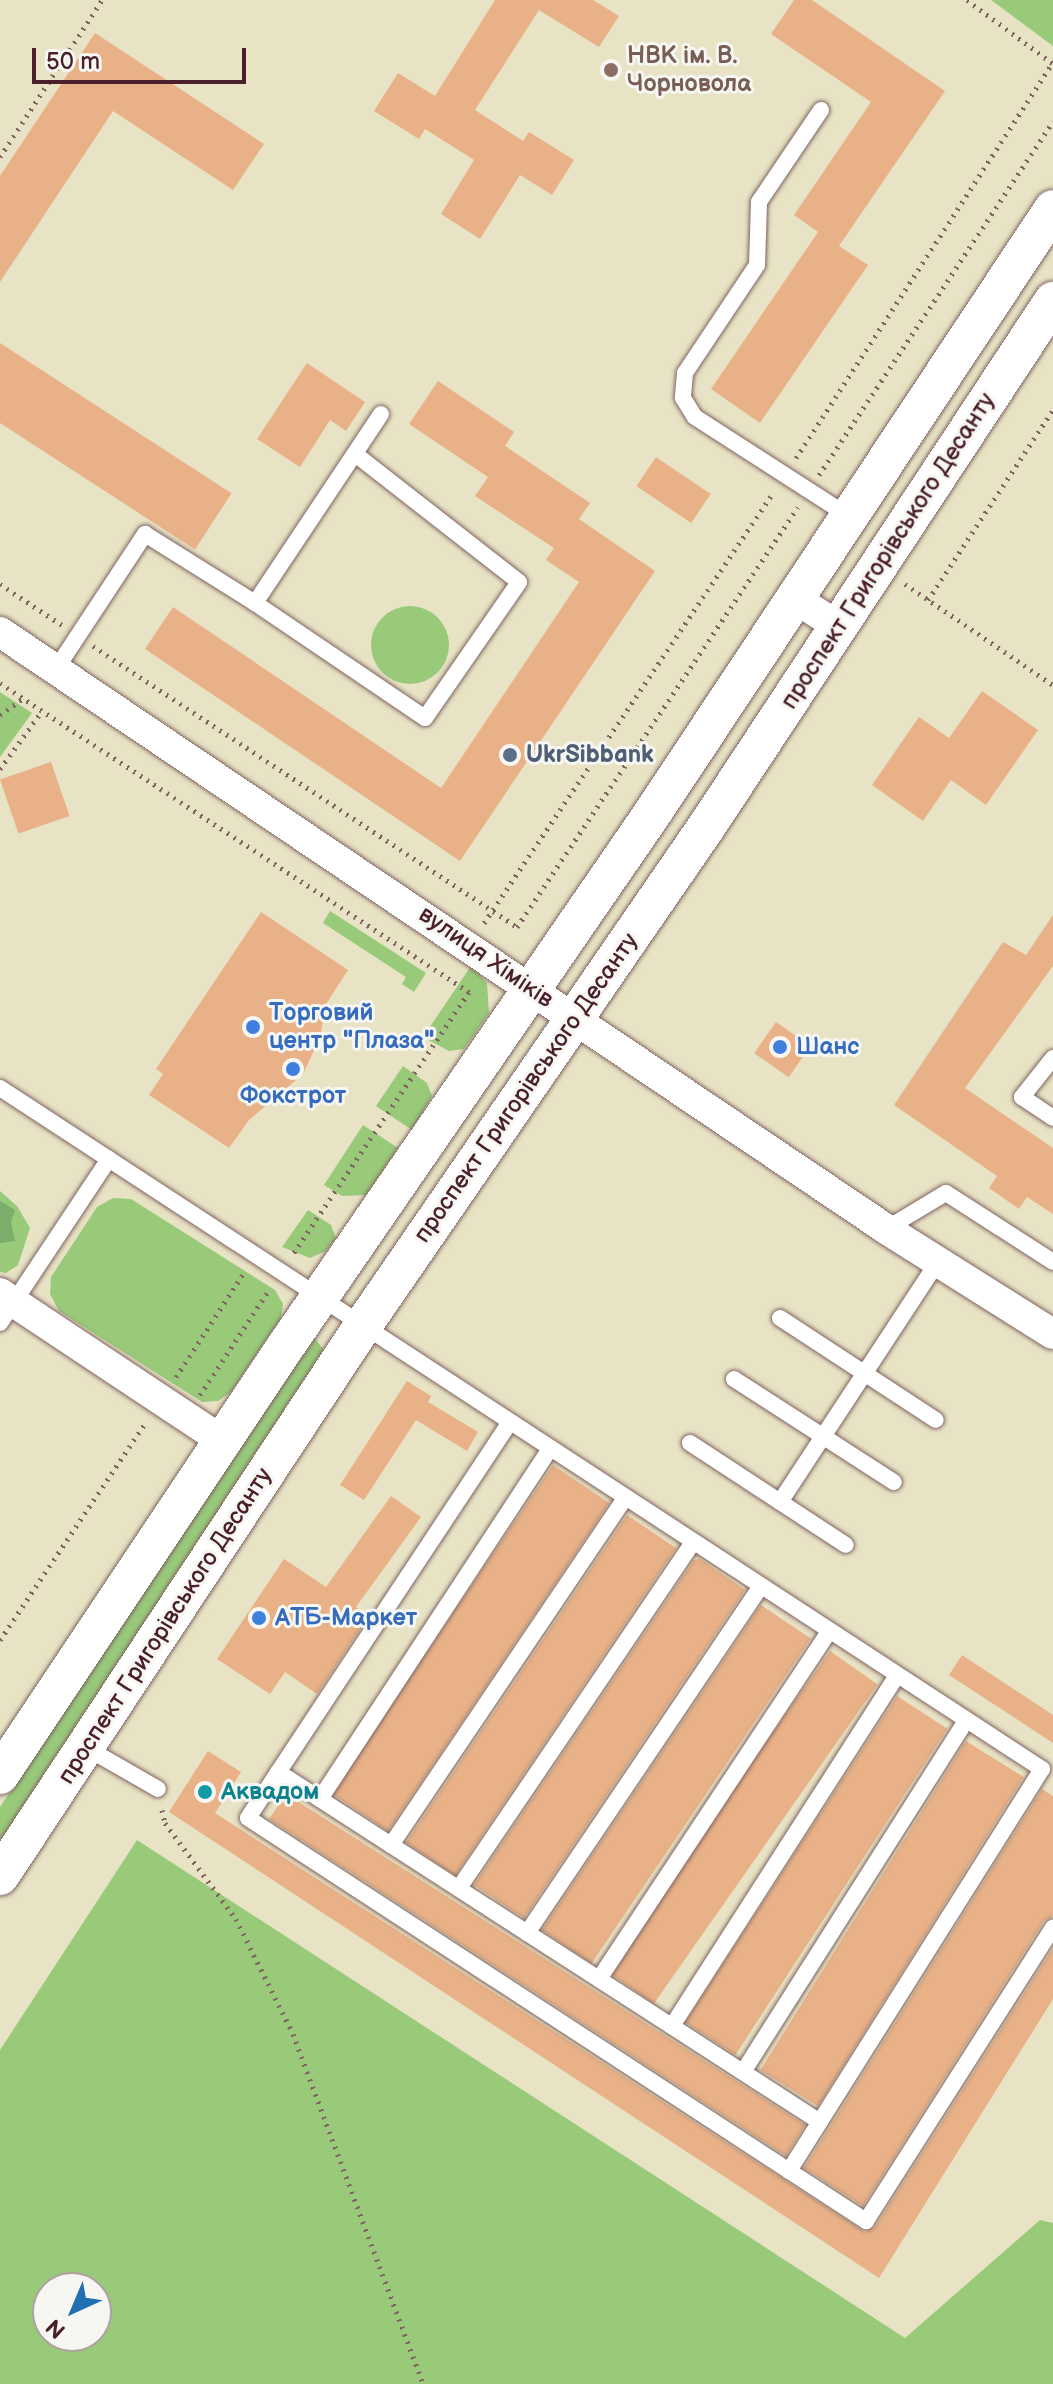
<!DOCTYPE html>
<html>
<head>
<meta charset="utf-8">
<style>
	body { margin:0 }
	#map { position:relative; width:1053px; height:2384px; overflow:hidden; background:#e8e3c5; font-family:"Balsamiq Sans",sans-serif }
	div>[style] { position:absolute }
	.green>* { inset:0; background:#98ca7a }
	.round { border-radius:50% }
	.forest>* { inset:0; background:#7aae6a }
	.building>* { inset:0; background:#e8b187; transform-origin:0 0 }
	.path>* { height:5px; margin-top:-2.5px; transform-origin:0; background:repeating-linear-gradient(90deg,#816461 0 2px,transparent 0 8px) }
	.roads { filter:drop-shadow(0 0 2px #816461) drop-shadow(0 0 2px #816461) }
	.service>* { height:16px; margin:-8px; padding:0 8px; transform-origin:8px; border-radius:8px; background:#fff }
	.minor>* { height:30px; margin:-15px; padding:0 15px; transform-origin:15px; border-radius:15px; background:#fff }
	.tertiary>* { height:38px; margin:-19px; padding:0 19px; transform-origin:19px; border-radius:19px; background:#fff }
	.dots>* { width:22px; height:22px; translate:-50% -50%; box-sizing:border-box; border:4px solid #f6f6f2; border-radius:50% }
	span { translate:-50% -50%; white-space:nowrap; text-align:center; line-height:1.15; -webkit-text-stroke:6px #f6f6f2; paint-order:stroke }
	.education-label { font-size:24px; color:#785e54; font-weight:700 }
	.left { translate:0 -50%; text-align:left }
	.street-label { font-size:24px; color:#4a1f2b }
	.service-label { font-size:24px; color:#4e5e75; font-weight:700 }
	.shop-label { font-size:24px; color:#366cbe; font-weight:700 }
	.culture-label { font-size:24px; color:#0d838f; font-weight:700 }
	.north { position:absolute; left:32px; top:2272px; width:80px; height:80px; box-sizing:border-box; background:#f6f6f2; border:2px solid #b1a0a2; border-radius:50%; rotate:224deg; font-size:22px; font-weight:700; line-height:32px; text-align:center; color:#4a1f2b }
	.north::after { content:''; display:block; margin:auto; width:28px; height:36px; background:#1f6fb2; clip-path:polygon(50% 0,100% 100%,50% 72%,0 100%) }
	.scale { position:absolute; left:32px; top:48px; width:214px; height:36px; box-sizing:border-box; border:4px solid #4a1f2b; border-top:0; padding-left:10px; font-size:24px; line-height:28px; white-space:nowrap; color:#4a1f2b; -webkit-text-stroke:6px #f6f6f2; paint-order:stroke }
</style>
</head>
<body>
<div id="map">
	<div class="green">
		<i style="clip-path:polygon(991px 0,1053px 0,1053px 46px)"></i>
		<i class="round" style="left:371px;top:606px;width:78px;height:78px"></i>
		<i style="clip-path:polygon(0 692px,32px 713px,0 757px)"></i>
		<i style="clip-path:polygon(330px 911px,426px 973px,414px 992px,402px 984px,406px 977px,323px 923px)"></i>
		<i style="clip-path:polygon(471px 966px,487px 983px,489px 1013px,464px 1049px,449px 1051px,423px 1037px)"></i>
		<i style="clip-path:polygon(403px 1066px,427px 1083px,432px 1096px,412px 1130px,376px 1106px)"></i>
		<i style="clip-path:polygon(363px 1125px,398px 1148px,366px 1195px,342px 1196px,324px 1185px)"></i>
		<i style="clip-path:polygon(0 1191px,17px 1206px,30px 1228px,18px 1265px,6px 1273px,0 1272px)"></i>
		<i style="clip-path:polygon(113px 1198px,131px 1199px,275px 1290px,283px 1304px,281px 1318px,231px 1392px,218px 1401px,202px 1402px,59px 1311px,50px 1294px,51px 1277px,97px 1207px)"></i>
		<i style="clip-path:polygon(308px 1210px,331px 1225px,336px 1238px,326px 1251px,310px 1258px,282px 1247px)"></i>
		<i style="clip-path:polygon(315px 1339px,325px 1351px,0 1848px,0 1807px,308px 1341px)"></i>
		<i style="clip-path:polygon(evenodd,137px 1840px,905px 2338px,1040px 2220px,1053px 2223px,1053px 2384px,0 2384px,0 2050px,137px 1840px,48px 2288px,96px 2288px,96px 2336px,48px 2336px,48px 2288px)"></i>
	</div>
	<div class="forest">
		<i style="clip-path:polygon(0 1201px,15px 1210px,11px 1222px,15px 1241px,0 1243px)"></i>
	</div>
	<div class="building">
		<i style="clip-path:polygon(495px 0,593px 0,619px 16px,599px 47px,539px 10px,475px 110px,523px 141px,529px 132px,574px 160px,552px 195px,520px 175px,480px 239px,441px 214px,474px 160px,425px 129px,419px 139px,374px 111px,398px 73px,435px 96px)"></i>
		<i style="clip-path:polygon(794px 0,812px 0,945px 91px,839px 246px,868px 265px,760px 423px,711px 389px,818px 232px,794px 215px,871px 102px,771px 34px)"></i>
		<i style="clip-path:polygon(95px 33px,264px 144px,233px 190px,113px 111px,0 282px,0 176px)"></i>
		<i style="left:0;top:343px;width:276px;height:67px;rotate:33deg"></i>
		<i style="clip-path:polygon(307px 363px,365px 402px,346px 431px,330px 420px,300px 467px,257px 439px)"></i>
		<i style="clip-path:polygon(438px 381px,514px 432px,505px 446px,590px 503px,579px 519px,655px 571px,460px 861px,145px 649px,173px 607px,441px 788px,579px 582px,546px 560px,554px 548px,475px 496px,488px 477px,409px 424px)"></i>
		<i style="left:656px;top:457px;width:66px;height:35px;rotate:34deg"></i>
		<i style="clip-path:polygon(982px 691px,1038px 730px,986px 805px,951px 780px,923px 821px,872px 785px,919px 717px,949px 738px)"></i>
		<i style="left:51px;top:762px;width:57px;height:54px;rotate:71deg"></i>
		<i style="clip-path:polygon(261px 912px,348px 970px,326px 1004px,320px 1038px,303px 1074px,249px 1120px,229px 1148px,149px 1095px,163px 1074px,156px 1069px)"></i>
		<i style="clip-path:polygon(1053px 915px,1053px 966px,965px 1088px,1053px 1148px,1053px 1214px,1027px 1197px,1019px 1209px,989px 1188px,997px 1176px,894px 1105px,1003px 942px,1026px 955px)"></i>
		<i style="left:776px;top:1022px;width:42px;height:38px;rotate:35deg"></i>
		<i style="clip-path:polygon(407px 1381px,431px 1396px,428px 1402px,478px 1432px,467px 1451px,416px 1420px,364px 1500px,340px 1485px)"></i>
		<i style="left:553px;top:1465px;width:68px;height:396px;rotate:34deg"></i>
		<i style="clip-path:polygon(391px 1496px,421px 1517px,356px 1607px,369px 1616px,317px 1694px,285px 1672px,270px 1694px,217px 1659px,284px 1559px,326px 1587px)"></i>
		<i style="left:627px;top:1515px;width:59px;height:395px;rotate:34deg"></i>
		<i style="clip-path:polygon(700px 1559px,745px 1590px,524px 1918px,474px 1885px,694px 1560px)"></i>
		<i style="left:761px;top:1605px;width:60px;height:392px;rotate:34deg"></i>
		<i style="left:830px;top:1651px;width:58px;height:390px;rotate:35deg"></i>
		<i style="clip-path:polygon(962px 1655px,1053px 1715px,1053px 1743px,949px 1675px)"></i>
		<i style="left:897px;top:1696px;width:60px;height:389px;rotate:33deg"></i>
		<i style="left:966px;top:1741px;width:68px;height:388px;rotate:32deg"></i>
		<i style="clip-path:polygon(208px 1751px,241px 1772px,215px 1813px,865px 2232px,875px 2227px,1053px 1948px,1053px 1999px,879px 2278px,169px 1812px)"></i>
		<i style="clip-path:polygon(1042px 1789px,1053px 1796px,1053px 1916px,1044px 1921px,863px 2206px,804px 2168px)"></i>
		<i style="clip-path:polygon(286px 1794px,805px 2125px,786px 2156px,269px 1819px)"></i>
	</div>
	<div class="path">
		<i style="left:967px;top:0;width:106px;rotate:36.5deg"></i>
		<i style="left:0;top:157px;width:187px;rotate:-57deg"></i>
		<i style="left:796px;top:458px;width:472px;rotate:-57deg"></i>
		<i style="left:819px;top:475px;width:424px;rotate:-56.5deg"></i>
		<i style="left:0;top:584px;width:74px;rotate:33.5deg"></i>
		<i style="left:905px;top:584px;width:179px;rotate:34.3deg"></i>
		<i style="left:928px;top:600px;width:227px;rotate:-56.7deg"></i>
		<i style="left:93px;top:646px;width:509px;rotate:33.53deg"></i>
		<i style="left:517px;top:927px;width:505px;rotate:-56.22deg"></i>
		<i style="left:0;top:683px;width:562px;rotate:33.38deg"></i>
		<i style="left:469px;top:992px;width:317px;rotate:123.9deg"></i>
		<i style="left:0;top:715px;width:29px;rotate:-36deg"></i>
		<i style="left:0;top:769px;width:72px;rotate:-54.1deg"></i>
		<i style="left:484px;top:923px;width:518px;rotate:-56.1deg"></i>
		<i style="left:176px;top:1377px;width:126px;rotate:-56.9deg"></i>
		<i style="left:200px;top:1395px;width:126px;rotate:-56.7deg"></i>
		<i style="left:0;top:1640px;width:262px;rotate:-56.2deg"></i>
		<i style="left:162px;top:1810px;width:13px;rotate:77deg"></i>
		<i style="left:165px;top:1823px;width:119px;rotate:53.5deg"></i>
		<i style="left:236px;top:1919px;width:128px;rotate:63.6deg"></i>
		<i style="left:293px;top:2034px;width:373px;rotate:69.6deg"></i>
	</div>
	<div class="roads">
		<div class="service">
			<i style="left:821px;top:110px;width:111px;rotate:124deg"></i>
			<i style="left:759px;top:202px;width:63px;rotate:91.8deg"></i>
			<i style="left:757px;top:265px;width:130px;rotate:123.7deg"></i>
			<i style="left:685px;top:373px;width:25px;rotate:95deg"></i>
			<i style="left:683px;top:398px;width:22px;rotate:58deg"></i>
			<i style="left:695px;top:417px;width:181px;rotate:32.8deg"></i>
			<i style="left:255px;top:603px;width:205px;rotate:34.1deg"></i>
			<i style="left:425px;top:718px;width:165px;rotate:-55.3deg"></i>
			<i style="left:519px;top:582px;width:208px;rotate:-142deg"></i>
			<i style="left:56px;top:669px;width:162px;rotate:-56.6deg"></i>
			<i style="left:145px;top:534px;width:130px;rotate:32.1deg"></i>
			<i style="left:255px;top:603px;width:227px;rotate:-56.3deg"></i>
			<i style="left:1053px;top:1058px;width:50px;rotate:128.5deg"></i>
			<i style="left:1022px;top:1097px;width:37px;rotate:34deg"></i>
			<i style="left:0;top:1088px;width:1245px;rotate:33.17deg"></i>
			<i style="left:1042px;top:1769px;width:475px;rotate:122.2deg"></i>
			<i style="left:886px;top:1229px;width:70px;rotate:-31deg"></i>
			<i style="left:946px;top:1193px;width:127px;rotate:32.8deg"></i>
			<i style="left:780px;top:1318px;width:186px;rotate:33.2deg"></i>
			<i style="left:0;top:1323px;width:197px;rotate:-56.4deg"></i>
			<i style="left:734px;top:1379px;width:190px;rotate:32.8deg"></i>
			<i style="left:508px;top:1425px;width:471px;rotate:123.5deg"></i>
			<i style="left:248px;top:1818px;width:738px;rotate:33.11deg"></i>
			<i style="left:866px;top:2221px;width:348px;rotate:-57.5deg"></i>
			<i style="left:690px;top:1443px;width:186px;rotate:33.2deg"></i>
			<i style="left:780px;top:1502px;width:286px;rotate:-56.7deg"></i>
			<i style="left:85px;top:1747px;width:84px;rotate:29.9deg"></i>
			<i style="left:278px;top:1772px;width:645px;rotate:32.85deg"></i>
			<i style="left:320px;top:1799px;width:417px;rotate:-56.7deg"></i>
			<i style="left:391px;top:1845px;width:416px;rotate:-56deg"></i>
			<i style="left:459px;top:1888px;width:415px;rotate:-55.9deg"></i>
			<i style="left:527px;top:1933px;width:417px;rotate:-56deg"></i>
			<i style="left:599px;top:1979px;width:416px;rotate:-56.5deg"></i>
			<i style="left:672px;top:2026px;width:417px;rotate:-57.3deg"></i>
			<i style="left:743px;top:2072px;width:417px;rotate:-57.6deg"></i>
		</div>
		<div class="minor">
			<i style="left:794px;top:598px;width:52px;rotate:32.5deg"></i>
			<i style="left:0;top:632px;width:1068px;rotate:33.97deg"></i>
			<i style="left:886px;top:1229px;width:197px;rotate:32.2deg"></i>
			<i style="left:0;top:1293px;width:268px;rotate:33.6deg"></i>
		</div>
		<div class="tertiary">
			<i style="left:0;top:1775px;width:519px;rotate:-56.31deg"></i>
			<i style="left:288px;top:1343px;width:646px;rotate:-55.47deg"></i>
			<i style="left:654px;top:811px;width:722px;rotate:-56.46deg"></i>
			<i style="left:0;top:1876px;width:658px;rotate:-56.6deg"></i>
			<i style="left:362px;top:1327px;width:608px;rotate:-55.45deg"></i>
			<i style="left:707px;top:826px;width:629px;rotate:-56.61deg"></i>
		</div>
	</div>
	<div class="dots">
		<i style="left:611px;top:70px;background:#8d6e63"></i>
		<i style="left:510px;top:755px;background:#5c6f8a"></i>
		<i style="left:253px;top:1027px;background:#3f7fe0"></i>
		<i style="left:780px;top:1047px;background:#3f7fe0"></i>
		<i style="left:293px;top:1069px;background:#3f7fe0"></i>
		<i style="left:259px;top:1618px;background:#3f7fe0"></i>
		<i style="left:205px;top:1792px;background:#0f9aa8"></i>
	</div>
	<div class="education-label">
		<span class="left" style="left:627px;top:70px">НВК ім. В.<br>Чорновола</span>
	</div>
	<div class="street-label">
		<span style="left:888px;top:551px;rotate:-57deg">проспект Григорівського Десанту</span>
		<span style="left:486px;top:957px;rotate:35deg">вулиця Хіміків</span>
		<span style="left:526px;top:1088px;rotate:-55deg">проспект Григорівського Десанту</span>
		<span style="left:165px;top:1626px;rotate:-57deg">проспект Григорівського Десанту</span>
	</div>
	<div class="service-label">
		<span class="left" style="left:526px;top:755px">UkrSibbank</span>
	</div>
	<div class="shop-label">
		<span class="left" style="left:269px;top:1027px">Торговий<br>центр "Плаза"</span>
		<span class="left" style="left:796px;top:1047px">Шанс</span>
		<span style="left:293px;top:1096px">Фокстрот</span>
		<span class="left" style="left:275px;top:1618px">АТБ-Маркет</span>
	</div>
	<div class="culture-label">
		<span class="left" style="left:221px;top:1792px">Аквадом</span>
	</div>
	<div class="north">N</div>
	<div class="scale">50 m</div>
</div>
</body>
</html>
